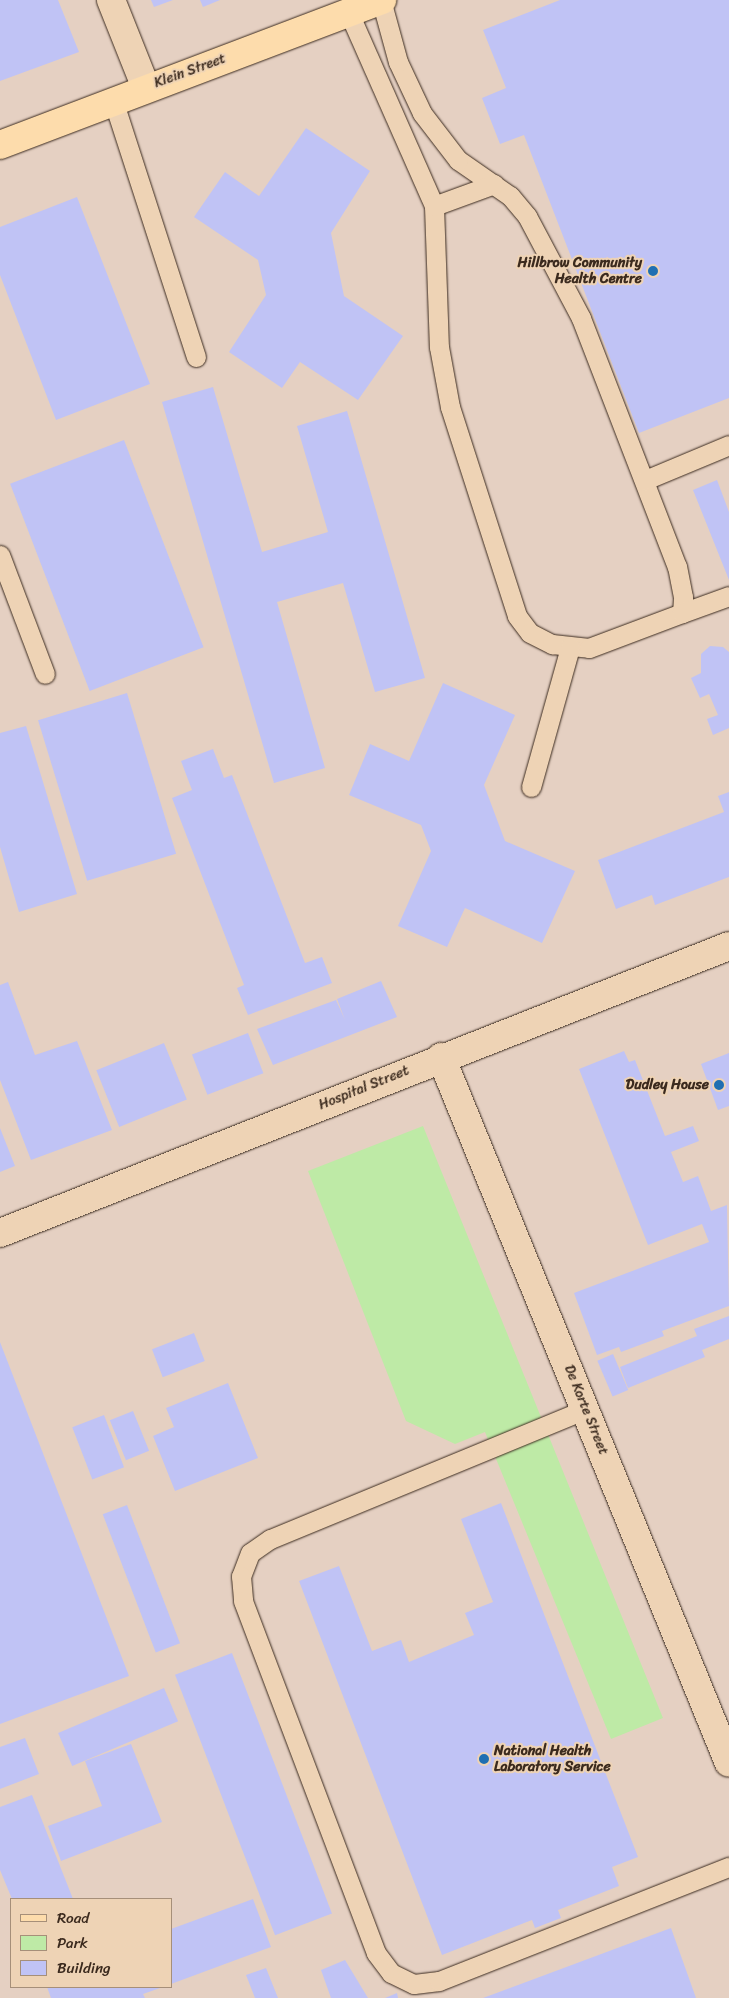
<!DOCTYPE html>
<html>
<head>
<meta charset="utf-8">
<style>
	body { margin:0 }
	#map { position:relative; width:729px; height:1998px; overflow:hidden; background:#e5d0c2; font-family:Sriracha,sans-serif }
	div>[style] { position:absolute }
	.green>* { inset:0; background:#beeaa6 }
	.building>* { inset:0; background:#c0c3f5; transform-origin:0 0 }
	.roads { filter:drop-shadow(0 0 1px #3b2a1e) drop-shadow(0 0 1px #3b2a1e) }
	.lane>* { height:19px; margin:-9.5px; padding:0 9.5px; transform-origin:9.5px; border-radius:9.5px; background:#eed3b5 }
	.street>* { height:28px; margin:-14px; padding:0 14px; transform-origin:14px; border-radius:14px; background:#eed3b5 }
	.secondary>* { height:28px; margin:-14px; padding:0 14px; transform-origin:14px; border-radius:14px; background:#eed3b5 }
	.primary>* { height:28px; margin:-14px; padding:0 14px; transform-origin:14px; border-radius:14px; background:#fddcac }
	.dots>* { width:14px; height:14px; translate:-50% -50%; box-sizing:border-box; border:2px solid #eed3b5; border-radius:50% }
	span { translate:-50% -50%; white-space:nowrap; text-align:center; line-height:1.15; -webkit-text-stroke:4px #eed3b5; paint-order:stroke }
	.street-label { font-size:14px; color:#3b2a1e }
	.poi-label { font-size:14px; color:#3b2a1e; font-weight:700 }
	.right { translate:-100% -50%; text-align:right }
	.left { translate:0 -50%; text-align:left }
	.legend { position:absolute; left:10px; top:1898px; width:162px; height:90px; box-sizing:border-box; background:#eed3b5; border:1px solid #a68f79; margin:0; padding:6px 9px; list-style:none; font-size:15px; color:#3b2a1e }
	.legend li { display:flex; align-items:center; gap:10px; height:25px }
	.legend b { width:25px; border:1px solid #a68f79 }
</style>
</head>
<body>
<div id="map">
	<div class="green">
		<i style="clip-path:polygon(423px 1126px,663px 1718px,611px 1739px,485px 1432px,455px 1444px,406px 1421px,308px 1171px)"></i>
	</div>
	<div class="building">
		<i style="clip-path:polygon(0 0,58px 0,79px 52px,0 81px)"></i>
		<i style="clip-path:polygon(151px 0,173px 0,154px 7px)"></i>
		<i style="clip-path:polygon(200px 0,220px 0,203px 7px)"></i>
		<i style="clip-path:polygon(560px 0,729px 0,729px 398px,639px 433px,524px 135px,500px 144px,482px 98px,506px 88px,483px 30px)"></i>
		<i style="clip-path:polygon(306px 128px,370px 171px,331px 233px,344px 296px,403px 336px,358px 400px,300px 362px,282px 388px,229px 352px,266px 295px,258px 260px,194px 217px,225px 172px,259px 196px)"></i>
		<i style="clip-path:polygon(77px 197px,150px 384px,56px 420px,0 275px,0 227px)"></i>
		<i style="clip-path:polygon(213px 387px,262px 552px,328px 532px,297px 426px,347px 411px,425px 678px,375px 692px,343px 583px,277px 602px,325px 768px,274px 783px,162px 402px)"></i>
		<i style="left:124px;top:440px;width:222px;height:122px;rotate:69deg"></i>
		<i style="clip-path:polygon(717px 480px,729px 512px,729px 580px,693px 490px)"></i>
		<i style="clip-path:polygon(710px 646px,723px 647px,729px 652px,729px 728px,713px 735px,707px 719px,718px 715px,709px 694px,700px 698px,691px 678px,701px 673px,701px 654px)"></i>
		<i style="clip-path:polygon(443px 683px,515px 715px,484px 785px,505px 841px,575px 871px,542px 943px,465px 908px,447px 947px,398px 926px,431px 851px,421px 825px,349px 795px,370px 744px,409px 761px)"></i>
		<i style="left:127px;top:693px;width:168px;height:93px;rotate:73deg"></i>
		<i style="clip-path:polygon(26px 726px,77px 894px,19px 912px,0 847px,0 733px)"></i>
		<i style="clip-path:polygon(213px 749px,224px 778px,232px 775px,305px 963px,322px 957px,332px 983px,248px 1015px,237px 988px,244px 985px,172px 798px,192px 790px,181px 761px)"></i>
		<i style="clip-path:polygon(729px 792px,729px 877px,655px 905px,652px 895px,616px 909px,598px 860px,724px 812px,718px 796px)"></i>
		<i style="clip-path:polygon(381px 981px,397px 1017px,273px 1065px,257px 1029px,336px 1000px,345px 1020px,337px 999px)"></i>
		<i style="clip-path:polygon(8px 982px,35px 1055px,77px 1041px,112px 1130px,31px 1160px,0 1080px,0 985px)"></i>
		<i style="left:248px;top:1033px;width:43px;height:60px;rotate:69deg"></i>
		<i style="left:164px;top:1043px;width:61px;height:73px;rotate:68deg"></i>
		<i style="clip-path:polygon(624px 1051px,629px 1062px,635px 1060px,665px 1136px,693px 1126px,699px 1141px,671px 1152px,683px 1182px,698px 1176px,711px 1211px,727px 1205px,729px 1306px,662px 1331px,664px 1336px,621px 1352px,619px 1347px,597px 1355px,574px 1293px,709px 1242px,702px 1224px,648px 1245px,579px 1069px)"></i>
		<i style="clip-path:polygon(729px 1053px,729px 1106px,718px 1110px,701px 1064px)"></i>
		<i style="clip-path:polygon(0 1128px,15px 1166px,0 1172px)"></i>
		<i style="clip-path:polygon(729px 1316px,729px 1339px,702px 1350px,705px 1357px,628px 1388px,620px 1367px,697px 1336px,694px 1329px)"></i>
		<i style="left:194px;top:1333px;width:30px;height:45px;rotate:69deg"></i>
		<i style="clip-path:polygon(0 1342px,129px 1676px,0 1724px)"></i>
		<i style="left:613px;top:1354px;width:39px;height:17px;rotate:67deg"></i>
		<i style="clip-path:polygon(228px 1383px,258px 1458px,175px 1491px,153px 1436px,174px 1427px,166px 1408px)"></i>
		<i style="left:133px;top:1411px;width:43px;height:25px;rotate:68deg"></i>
		<i style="left:104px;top:1415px;width:56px;height:34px;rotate:69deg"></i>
		<i style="clip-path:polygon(501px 1503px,638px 1857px,612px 1867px,619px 1886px,558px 1910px,561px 1918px,535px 1928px,532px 1920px,442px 1955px,299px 1581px,339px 1566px,372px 1651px,401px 1640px,409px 1662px,474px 1635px,465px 1613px,493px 1602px,461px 1519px)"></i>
		<i style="left:127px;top:1505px;width:148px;height:26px;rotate:69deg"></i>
		<i style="left:232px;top:1653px;width:279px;height:61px;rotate:69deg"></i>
		<i style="left:164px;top:1688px;width:36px;height:115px;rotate:67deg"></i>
		<i style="clip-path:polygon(25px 1738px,39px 1774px,0 1789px,0 1747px)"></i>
		<i style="clip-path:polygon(131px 1744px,162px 1822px,61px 1861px,48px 1826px,102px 1806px,85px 1761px)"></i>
		<i style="clip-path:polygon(32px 1795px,73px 1899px,12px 1899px,0 1870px,0 1807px)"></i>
		<i style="clip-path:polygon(253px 1899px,271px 1947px,171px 1984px,171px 1929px)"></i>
		<i style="clip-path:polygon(671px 1928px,696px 1998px,483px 1998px)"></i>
		<i style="clip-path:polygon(345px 1960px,368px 1998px,331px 1998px,321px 1970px)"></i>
		<i style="clip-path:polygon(266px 1968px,278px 1998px,255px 1998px,246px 1975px)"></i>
		<i style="clip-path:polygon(47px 1987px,163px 1987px,143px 1994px,145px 1998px,51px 1998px)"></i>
		<i style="clip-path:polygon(397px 1993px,398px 1998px,385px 1998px)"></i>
	</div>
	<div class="roads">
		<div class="lane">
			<i style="left:349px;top:13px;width:211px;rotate:66.2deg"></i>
			<i style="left:434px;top:206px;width:141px;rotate:88deg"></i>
			<i style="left:439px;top:347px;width:61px;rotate:79.6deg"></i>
			<i style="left:450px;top:407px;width:219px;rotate:72.2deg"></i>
			<i style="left:517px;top:616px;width:21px;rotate:53deg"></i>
			<i style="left:530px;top:633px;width:25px;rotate:27deg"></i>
			<i style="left:552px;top:644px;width:37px;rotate:6deg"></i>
			<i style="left:589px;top:648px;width:99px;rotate:-20.6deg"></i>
			<i style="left:682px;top:613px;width:16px;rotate:-86deg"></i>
			<i style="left:683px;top:597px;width:31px;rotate:-101deg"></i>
			<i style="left:677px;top:567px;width:267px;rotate:-111.1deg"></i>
			<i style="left:581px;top:318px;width:115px;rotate:-117.9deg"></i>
			<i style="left:527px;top:216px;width:26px;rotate:-130deg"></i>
			<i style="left:510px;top:196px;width:63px;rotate:-145.3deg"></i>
			<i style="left:458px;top:160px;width:59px;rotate:-127.5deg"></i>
			<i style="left:422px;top:113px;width:56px;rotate:-115.2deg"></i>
			<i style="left:398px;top:62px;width:64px;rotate:-105.3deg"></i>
			<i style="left:113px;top:100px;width:270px;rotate:72.1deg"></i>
			<i style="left:434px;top:206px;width:64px;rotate:-20.1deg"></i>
			<i style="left:645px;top:480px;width:91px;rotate:-22.6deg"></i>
			<i style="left:0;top:555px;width:127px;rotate:69.3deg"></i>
			<i style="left:682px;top:613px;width:50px;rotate:-19.9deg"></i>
			<i style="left:531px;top:787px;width:145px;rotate:-74.4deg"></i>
			<i style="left:586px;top:1409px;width:342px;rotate:157.6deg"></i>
			<i style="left:270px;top:1539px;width:24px;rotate:145deg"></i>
			<i style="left:250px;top:1553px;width:25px;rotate:111deg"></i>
			<i style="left:241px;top:1576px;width:25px;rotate:85deg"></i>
			<i style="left:243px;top:1601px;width:376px;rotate:69.3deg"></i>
			<i style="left:376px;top:1953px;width:25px;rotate:53deg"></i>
			<i style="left:391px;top:1973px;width:25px;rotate:26deg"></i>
			<i style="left:414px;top:1984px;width:25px;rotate:-7deg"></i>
			<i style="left:439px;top:1981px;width:312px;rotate:-21.5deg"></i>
		</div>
		<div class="street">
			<i style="left:111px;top:0;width:95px;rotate:68.3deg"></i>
			<i style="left:441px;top:1057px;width:762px;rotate:67.81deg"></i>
		</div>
		<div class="secondary">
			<i style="left:0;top:1233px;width:783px;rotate:-21.49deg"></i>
		</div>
		<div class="primary">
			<i style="left:0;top:145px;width:409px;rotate:-20.8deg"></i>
		</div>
	</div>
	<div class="dots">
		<i style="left:653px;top:271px;background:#1f6fb2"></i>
		<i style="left:719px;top:1085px;background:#1f6fb2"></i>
		<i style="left:484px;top:1759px;background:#1f6fb2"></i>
	</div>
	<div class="street-label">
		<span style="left:190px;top:71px;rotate:-20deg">Klein Street</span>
		<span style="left:364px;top:1088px;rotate:-22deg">Hospital Street</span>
		<span style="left:586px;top:1410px;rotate:68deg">De Korte Street</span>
	</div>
	<div class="poi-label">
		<span class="right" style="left:642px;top:271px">Hillbrow Community<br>Health Centre</span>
		<span class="right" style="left:709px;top:1085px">Dudley House</span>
		<span class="left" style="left:494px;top:1759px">National Health<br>Laboratory Service</span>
	</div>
	<ul class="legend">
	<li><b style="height:6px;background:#fddcac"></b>Road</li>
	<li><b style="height:14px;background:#beeaa6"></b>Park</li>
	<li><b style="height:14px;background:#c0c3f5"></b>Building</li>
	</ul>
</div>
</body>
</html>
